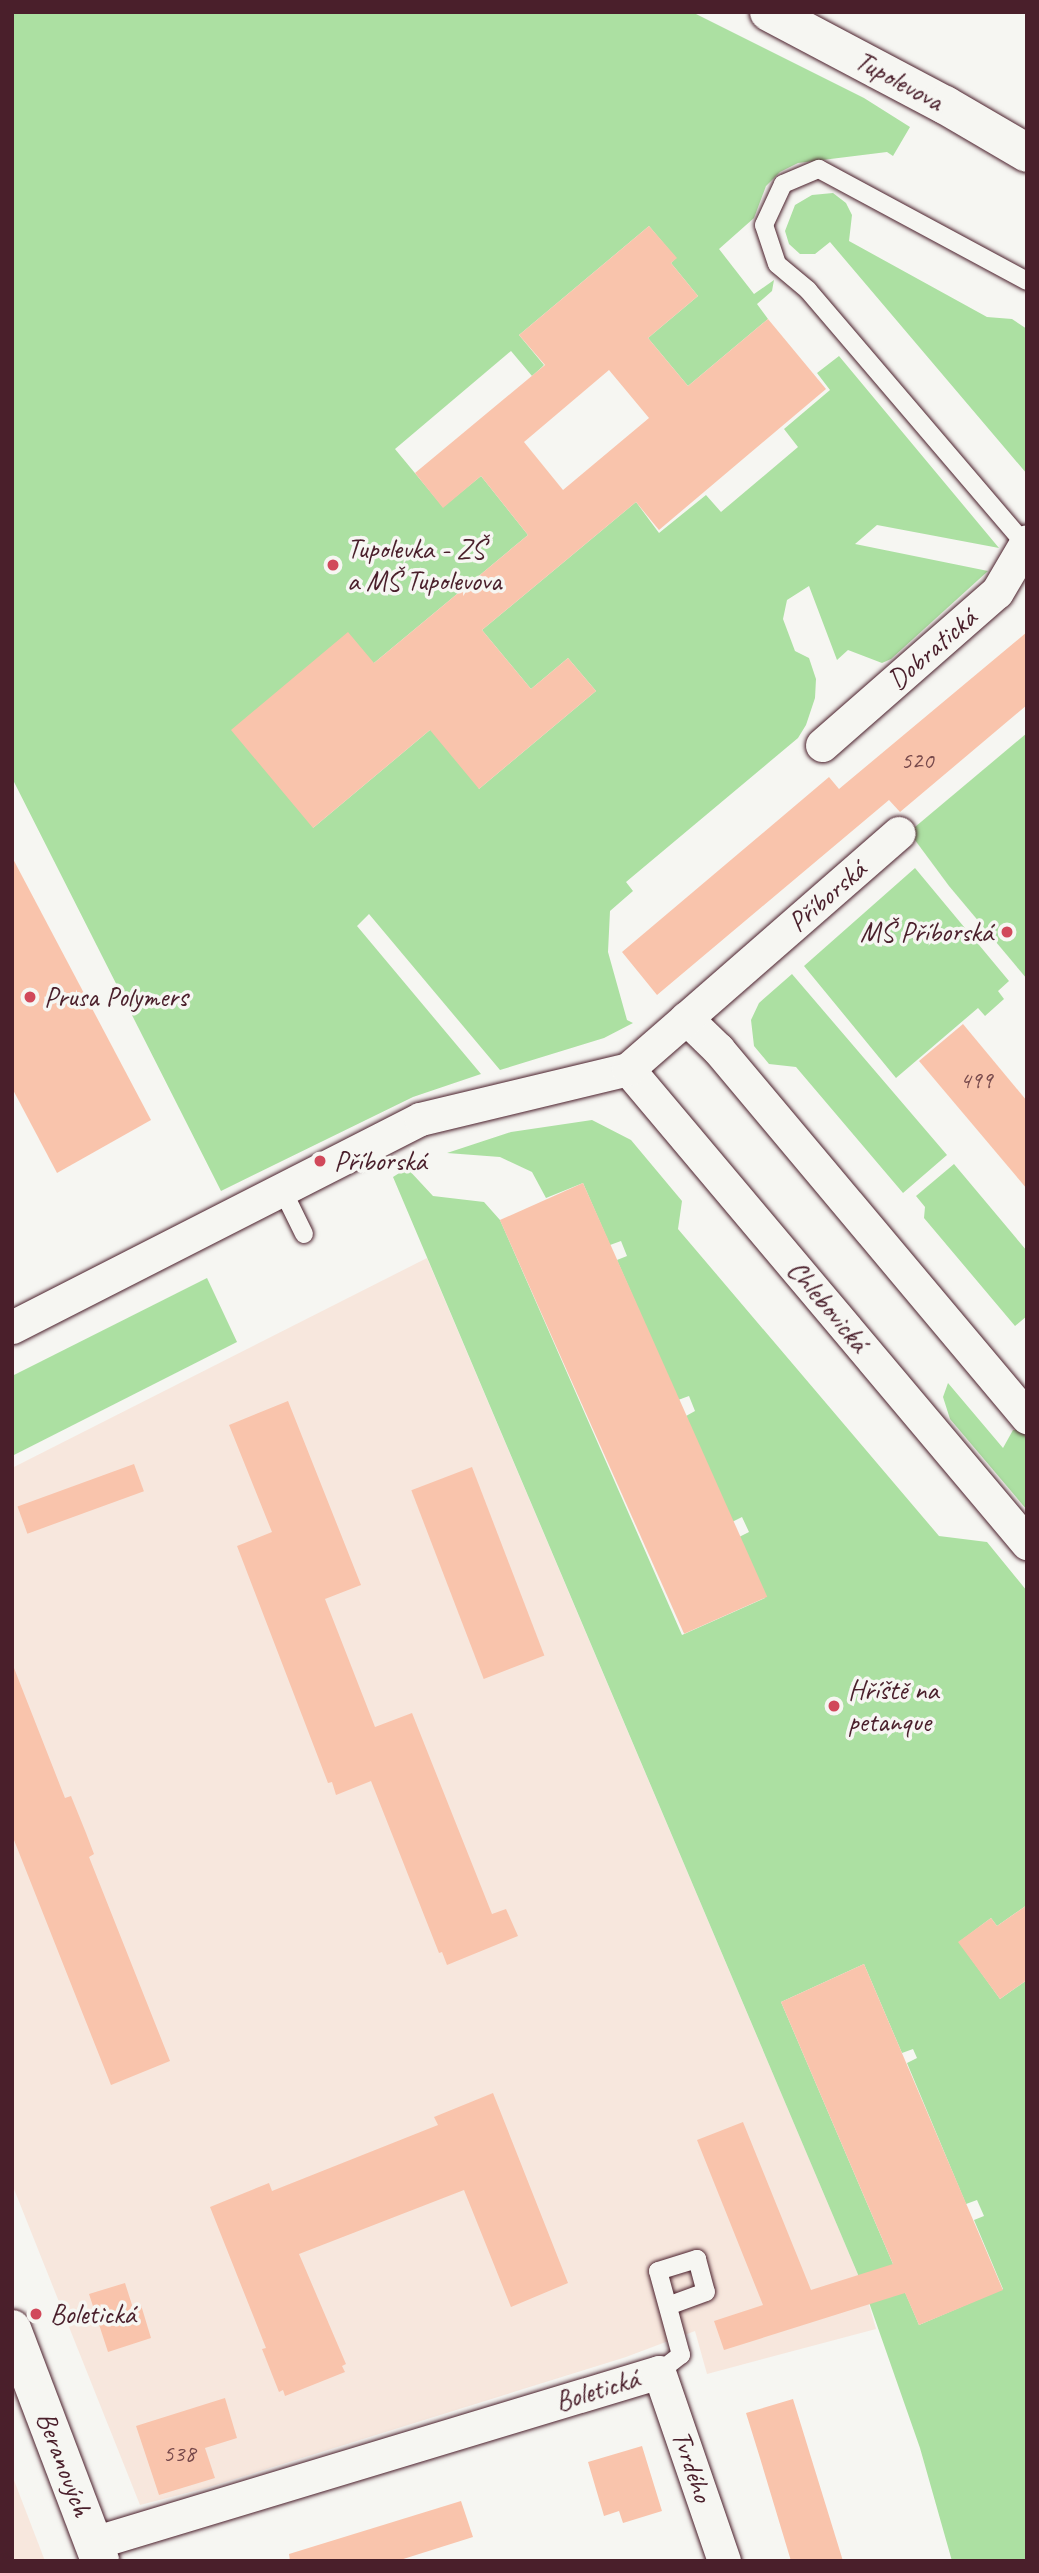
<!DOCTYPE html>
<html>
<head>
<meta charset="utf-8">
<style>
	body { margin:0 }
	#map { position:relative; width:1039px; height:2573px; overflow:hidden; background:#f6f6f2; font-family:Caveat,sans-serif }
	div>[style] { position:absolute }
	.built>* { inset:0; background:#f7e7dd }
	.green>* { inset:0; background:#ace0a2 }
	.building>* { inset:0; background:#f9c4ac; transform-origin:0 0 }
	.roads { filter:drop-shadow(0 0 2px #4a1f2b) drop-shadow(0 0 2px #4a1f2b) }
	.service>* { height:18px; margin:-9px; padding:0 9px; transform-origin:9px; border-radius:9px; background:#f6f6f2 }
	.minor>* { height:33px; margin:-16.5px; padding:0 16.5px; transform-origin:16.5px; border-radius:16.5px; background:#f6f6f2 }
	.tertiary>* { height:38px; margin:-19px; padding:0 19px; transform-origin:19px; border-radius:19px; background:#f6f6f2 }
	.secondary>* { height:38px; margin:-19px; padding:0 19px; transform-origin:19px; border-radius:19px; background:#f6f6f2 }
	.dots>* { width:19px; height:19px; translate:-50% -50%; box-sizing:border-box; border:4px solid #f6f6f2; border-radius:50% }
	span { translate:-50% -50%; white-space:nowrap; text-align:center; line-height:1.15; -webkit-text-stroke:7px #f6f6f2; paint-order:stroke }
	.number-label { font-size:24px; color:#76484b }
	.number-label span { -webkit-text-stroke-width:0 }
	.street-label { font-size:28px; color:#4a1f2b }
	.poi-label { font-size:28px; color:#4a1f2b }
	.left { translate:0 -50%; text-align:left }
	.right { translate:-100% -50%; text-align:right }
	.frame { position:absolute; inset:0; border:14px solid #4a1f2b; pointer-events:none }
</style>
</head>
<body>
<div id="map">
	<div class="built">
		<i style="clip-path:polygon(427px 1258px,865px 2291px,876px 2329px,707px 2374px,695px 2331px,626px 2357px,206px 2488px,140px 2505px,12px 2184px,12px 1468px)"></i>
		<i style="clip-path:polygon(12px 2475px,45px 2561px,12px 2561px)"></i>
	</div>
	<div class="green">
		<i style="clip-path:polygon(12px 12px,692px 12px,864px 98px,910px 127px,893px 156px,887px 152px,798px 163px,780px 172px,766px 186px,754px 218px,719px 249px,754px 294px,774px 280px,772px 291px,757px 304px,768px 319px,688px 386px,648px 338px,698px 296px,671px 263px,676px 258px,649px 226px,519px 335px,544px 365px,541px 368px,532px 376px,511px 351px,395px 449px,443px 507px,481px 476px,528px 535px,374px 663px,313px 828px,430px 730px,439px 667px,479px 789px,596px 691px,568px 658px,531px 689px,482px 630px,636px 502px,659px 533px,706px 495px,721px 512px,798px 447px,784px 429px,830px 390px,817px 373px,839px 356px,999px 548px,877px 525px,855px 544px,988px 571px,891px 659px,882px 663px,848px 650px,837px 660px,809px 586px,787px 600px,783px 619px,795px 651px,809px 658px,816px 679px,815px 698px,806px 725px,798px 738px,626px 882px,633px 891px,610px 911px,608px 952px,627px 1020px,633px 1023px,604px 1038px,500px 1070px,369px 914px,357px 926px,481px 1074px,413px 1097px,221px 1191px,12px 778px)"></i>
		<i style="clip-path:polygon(833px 193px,846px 203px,852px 215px,849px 241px,987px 317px,1012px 319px,1027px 329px,1027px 474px,830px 242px,815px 254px,800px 254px,789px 244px,785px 231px,795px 205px,812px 195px)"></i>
		<i style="clip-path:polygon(1027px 733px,1027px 979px,949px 886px,909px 832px)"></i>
		<i style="clip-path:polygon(915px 868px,1009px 981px,998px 991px,1004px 999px,985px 1016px,978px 1008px,896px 1078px,804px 966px)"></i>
		<i style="clip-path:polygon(792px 974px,947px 1155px,903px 1193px,796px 1067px,769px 1064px,754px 1046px,751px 1020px,759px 1003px)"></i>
		<i style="clip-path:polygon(evenodd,592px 1120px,631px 1140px,682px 1201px,678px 1229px,939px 1536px,987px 1542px,1027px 1591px,1027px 1905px,997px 1926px,991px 1918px,959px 1942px,1000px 1999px,1027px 1980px,1027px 2561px,952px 2561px,920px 2448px,865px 2291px,393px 1177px,407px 1168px,433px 1196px,484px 1202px,500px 1220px,682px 1635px,765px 1598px,739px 1537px,749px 1532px,742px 1517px,732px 1522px,686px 1416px,695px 1411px,689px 1396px,678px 1400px,617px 1260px,627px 1256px,621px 1241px,610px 1245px,583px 1183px,546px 1198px,532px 1172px,500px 1157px,447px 1153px,511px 1132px,592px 1120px,864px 1964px,902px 2053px,913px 2049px,917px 2058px,907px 2063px,966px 2204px,977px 2200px,984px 2216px,974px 2220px,1003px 2289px,919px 2325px,781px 2002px,864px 1964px)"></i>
		<i style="clip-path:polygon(954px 1164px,1027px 1251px,1027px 1316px,1015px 1326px,924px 1218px,925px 1207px,916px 1196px)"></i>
		<i style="clip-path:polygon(207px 1278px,237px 1342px,12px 1456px,12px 1376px)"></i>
		<i style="clip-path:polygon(948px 1383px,1003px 1448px,1013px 1430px,1020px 1430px,1027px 1438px,1027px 1510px,950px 1419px,943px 1397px)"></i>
	</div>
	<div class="building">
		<i style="clip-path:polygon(evenodd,649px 226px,677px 258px,671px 263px,698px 296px,648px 338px,688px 386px,768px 319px,826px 389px,659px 530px,636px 502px,482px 630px,531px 689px,568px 658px,596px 691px,479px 789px,430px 730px,313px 828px,231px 730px,348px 632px,374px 663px,528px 535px,481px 476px,443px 508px,415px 473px,545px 365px,519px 335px,649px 226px,609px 370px,649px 418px,563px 490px,524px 442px,609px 370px)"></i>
		<i style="clip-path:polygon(1027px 632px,1027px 705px,900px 812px,889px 800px,657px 995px,622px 952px,829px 777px,839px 789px)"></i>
		<i style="clip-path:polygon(12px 857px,151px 1120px,57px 1173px,12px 1088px)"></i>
		<i style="clip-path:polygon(963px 1024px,1027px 1101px,1027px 1189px,919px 1061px)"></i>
		<i style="left:583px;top:1183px;width:453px;height:91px;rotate:66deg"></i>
		<i style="clip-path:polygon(288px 1401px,361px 1585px,325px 1599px,375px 1727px,412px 1713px,492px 1914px,506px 1909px,518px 1936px,447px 1965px,442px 1952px,439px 1953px,371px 1781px,336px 1795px,332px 1782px,328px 1783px,237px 1546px,272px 1532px,229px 1425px)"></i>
		<i style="left:134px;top:1464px;width:29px;height:124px;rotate:70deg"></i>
		<i style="left:472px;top:1467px;width:202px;height:65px;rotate:69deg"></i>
		<i style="clip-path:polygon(14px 1668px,65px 1798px,71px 1796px,86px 1833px,94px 1854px,89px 1857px,170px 2061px,111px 2085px,12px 1835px)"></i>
		<i style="clip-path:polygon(1027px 1905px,1027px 1980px,1000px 1999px,958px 1942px,991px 1918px,997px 1926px)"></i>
		<i style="clip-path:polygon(864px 1964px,1003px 2290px,919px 2325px,905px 2293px,724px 2350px,714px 2321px,763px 2305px,697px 2140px,743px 2122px,811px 2290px,893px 2264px,781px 2002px)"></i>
		<i style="clip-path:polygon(493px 2093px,568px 2283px,511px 2307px,464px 2190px,299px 2254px,346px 2364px,342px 2366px,345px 2372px,285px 2396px,283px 2390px,279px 2392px,262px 2349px,266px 2348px,210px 2207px,269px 2183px,272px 2191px,438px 2125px,434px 2117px)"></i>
		<i style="clip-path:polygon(125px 2283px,133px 2308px,141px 2305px,151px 2338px,108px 2352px,89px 2294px)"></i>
		<i style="clip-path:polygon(225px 2398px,237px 2438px,205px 2448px,215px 2478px,159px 2495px,136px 2426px)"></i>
		<i style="clip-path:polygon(793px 2399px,843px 2561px,791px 2561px,760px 2458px,746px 2413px)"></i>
		<i style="clip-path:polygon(642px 2446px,662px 2511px,623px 2523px,619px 2511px,604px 2516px,588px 2462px)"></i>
		<i style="clip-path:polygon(461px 2501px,473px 2537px,397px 2561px,290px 2561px,289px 2554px)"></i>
	</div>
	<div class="roads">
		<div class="service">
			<i style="left:1024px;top:543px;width:333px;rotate:-130.5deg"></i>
			<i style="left:808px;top:290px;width:40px;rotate:-140deg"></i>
			<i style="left:777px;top:264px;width:41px;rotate:-108.4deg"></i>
			<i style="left:764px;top:225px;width:45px;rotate:-65.1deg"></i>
			<i style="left:783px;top:184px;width:39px;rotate:-23deg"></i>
			<i style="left:819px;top:169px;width:236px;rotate:28.3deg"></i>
			<i style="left:282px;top:1189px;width:50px;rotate:63.9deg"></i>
			<i style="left:659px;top:2372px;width:28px;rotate:-38deg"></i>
			<i style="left:681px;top:2355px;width:87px;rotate:-105.3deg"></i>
			<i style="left:658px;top:2271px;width:41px;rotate:-17.1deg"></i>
			<i style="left:697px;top:2259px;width:34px;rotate:75deg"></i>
			<i style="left:706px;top:2292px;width:40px;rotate:159.8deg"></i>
		</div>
		<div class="minor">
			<i style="left:822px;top:745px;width:232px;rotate:-41.2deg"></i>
			<i style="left:997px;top:592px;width:59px;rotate:-59.5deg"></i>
			<i style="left:686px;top:1018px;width:45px;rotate:44.1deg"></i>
			<i style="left:718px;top:1049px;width:481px;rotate:50deg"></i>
			<i style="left:628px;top:1069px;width:620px;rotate:49.91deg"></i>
			<i style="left:12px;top:1327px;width:458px;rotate:-27deg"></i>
			<i style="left:420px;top:1119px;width:214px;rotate:-13.5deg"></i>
			<i style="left:628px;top:1069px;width:359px;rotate:-41.1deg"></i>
			<i style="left:93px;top:2543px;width:591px;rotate:-16.81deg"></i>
			<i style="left:659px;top:2372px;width:200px;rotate:71deg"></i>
		</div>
		<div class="tertiary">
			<i style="left:12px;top:2329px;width:248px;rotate:69.2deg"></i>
		</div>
		<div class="secondary">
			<i style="left:769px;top:12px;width:199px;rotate:27.9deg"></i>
			<i style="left:945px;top:105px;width:95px;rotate:30.3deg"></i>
		</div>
	</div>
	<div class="dots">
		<i style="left:333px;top:565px;background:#d1495b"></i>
		<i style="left:1007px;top:932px;background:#d1495b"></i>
		<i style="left:30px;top:997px;background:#d1495b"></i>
		<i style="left:320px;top:1161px;background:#d1495b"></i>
		<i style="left:834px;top:1706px;background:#d1495b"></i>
		<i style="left:36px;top:2314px;background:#d1495b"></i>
	</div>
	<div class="number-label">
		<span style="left:917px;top:761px">520</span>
		<span style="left:976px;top:1081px">499</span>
		<span style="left:179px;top:2454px">538</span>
	</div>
	<div class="street-label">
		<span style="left:899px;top:81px;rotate:28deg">Tupolevova</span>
		<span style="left:932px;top:649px;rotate:-41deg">Dobratická</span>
		<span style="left:827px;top:896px;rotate:-41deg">Příborská</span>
		<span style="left:828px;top:1306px;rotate:50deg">Chlebovická</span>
		<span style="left:597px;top:2390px;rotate:-17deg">Boletická</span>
		<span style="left:64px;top:2464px;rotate:69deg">Beranových</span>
		<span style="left:692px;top:2466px;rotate:71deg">Tvrdého</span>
	</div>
	<div class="poi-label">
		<span class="left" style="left:347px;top:565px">Tupolevka - ZŠ<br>a MŠ Tupolevova</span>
		<span class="right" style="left:993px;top:932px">MŠ Příborská</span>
		<span class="left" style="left:44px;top:997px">Prusa Polymers</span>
		<span class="left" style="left:334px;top:1161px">Příborská</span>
		<span class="left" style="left:848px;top:1706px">Hříště na<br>petanque</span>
		<span class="left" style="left:50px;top:2314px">Boletická</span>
	</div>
	<div class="frame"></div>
</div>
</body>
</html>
